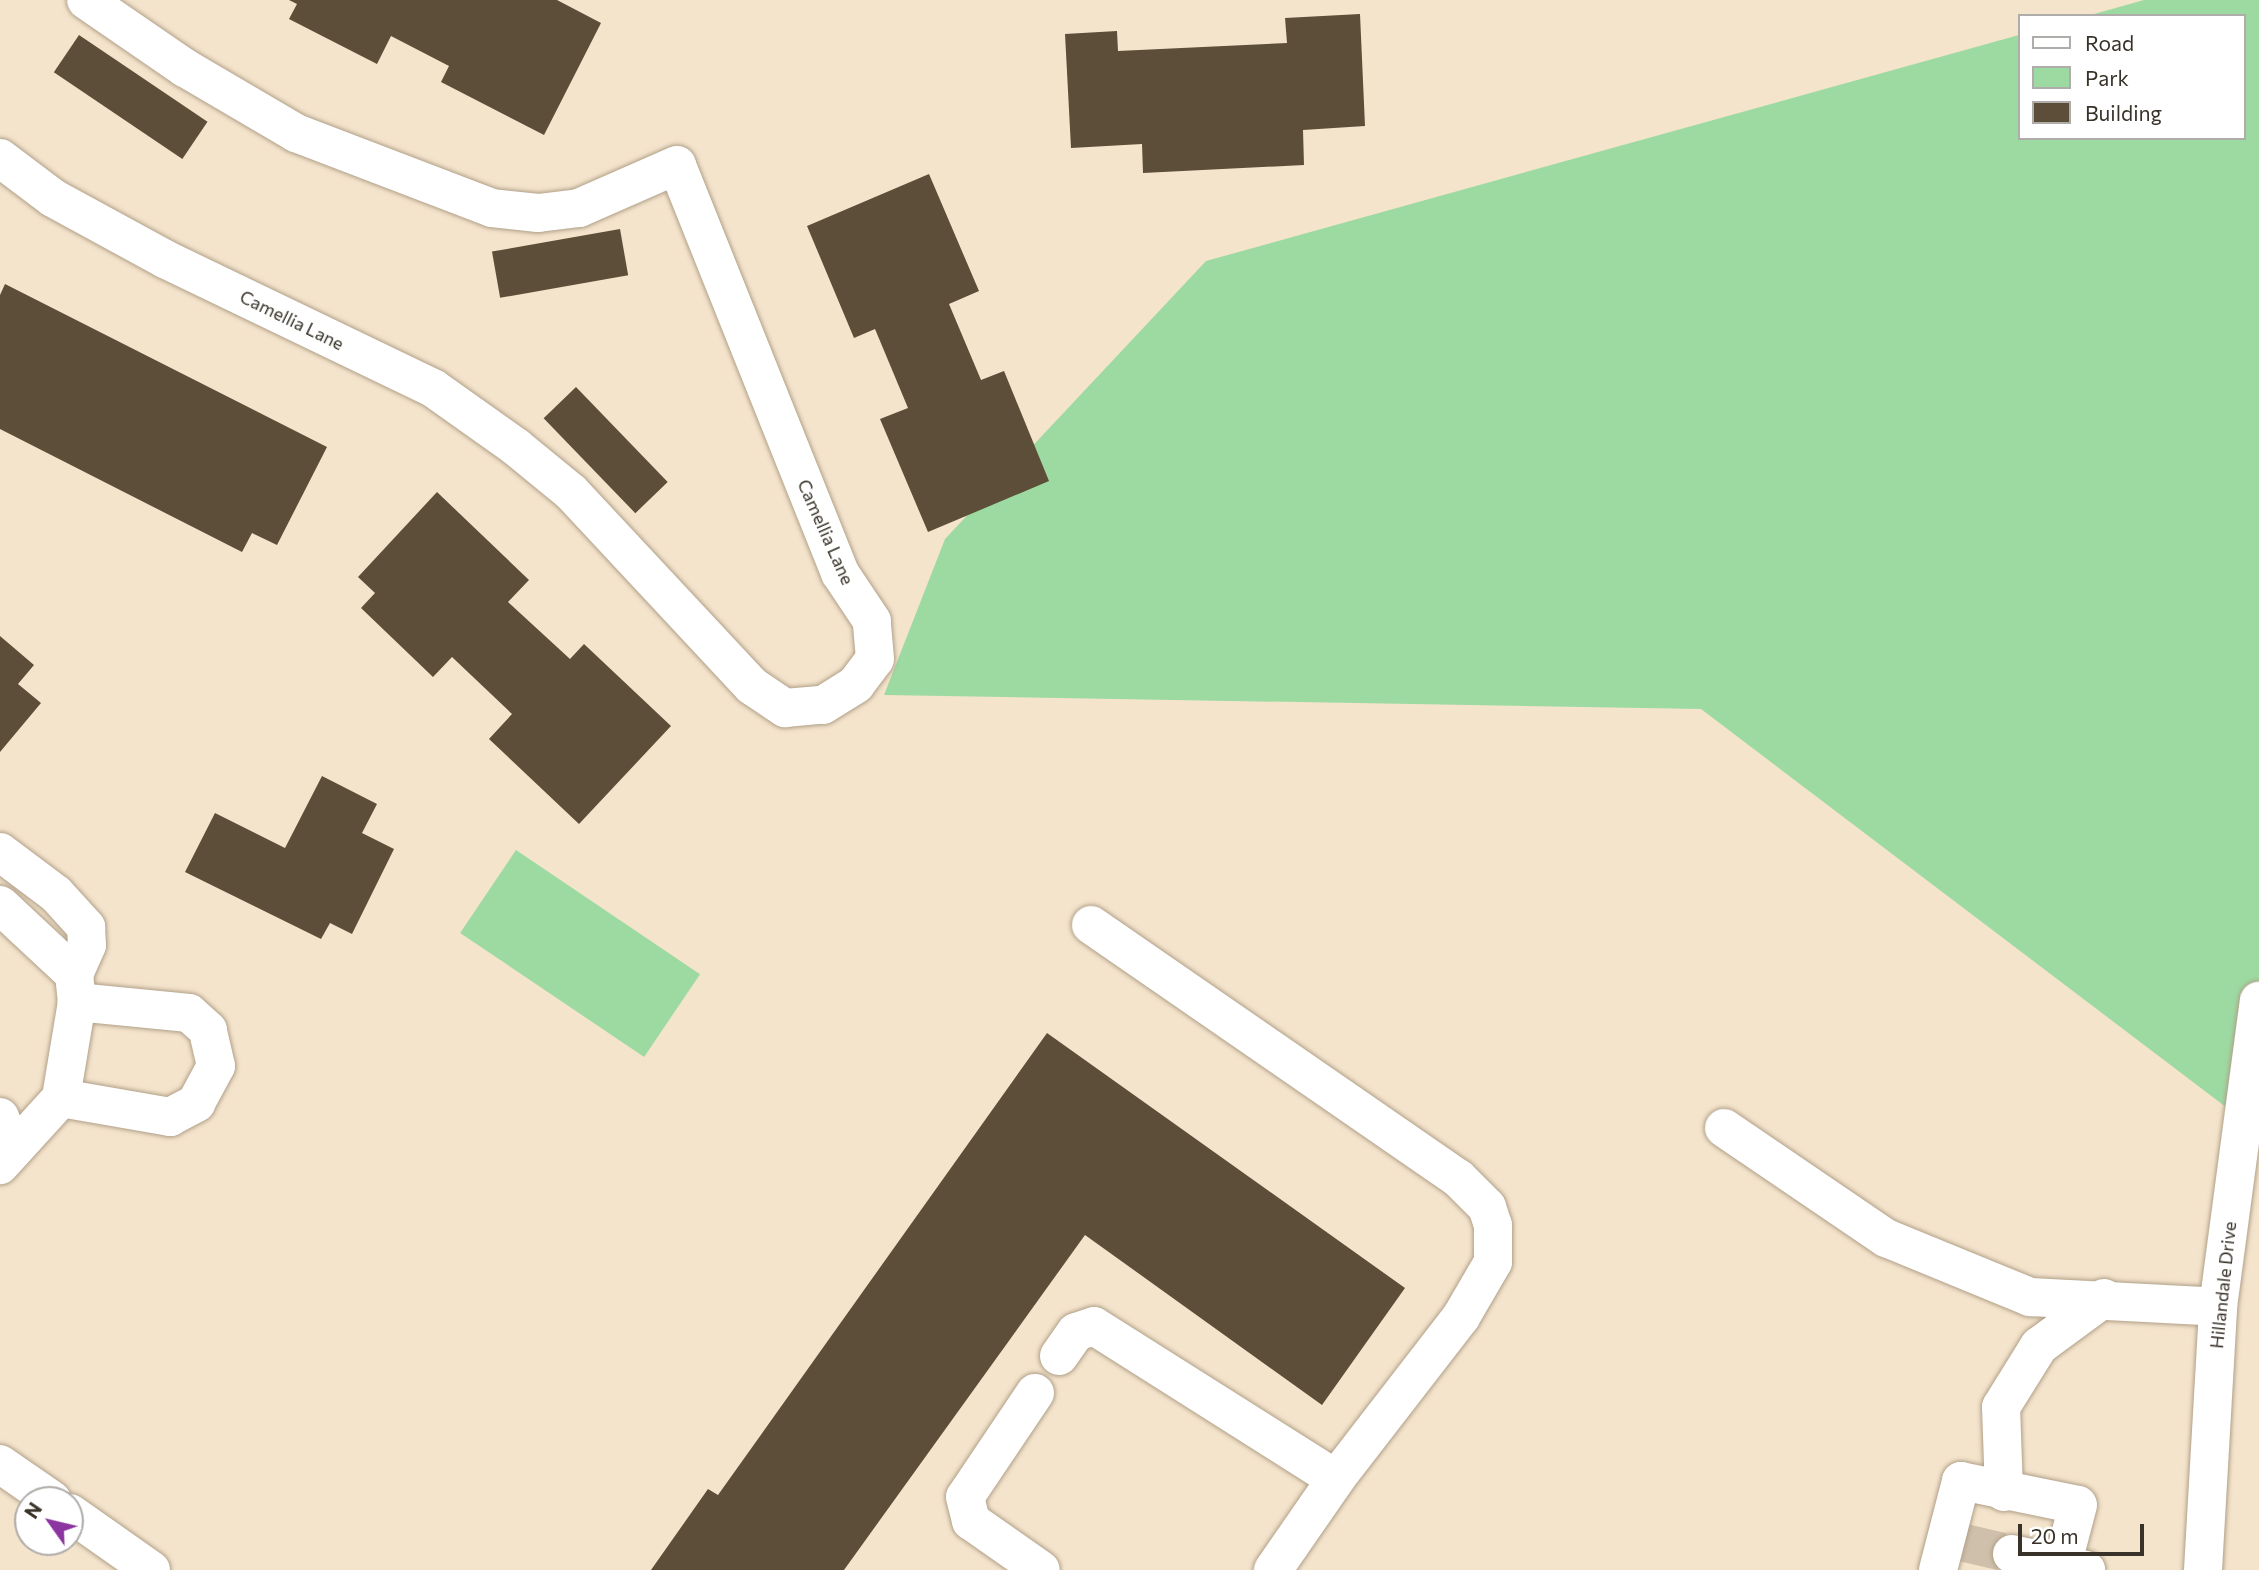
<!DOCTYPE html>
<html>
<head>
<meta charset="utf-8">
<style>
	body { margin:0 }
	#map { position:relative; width:2259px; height:1570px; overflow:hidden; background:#f5e4cc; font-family:Commissioner,sans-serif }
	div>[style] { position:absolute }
	.green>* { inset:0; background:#9ddaa2; transform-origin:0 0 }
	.building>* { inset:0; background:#5c4e39; transform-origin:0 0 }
	.minor-tunnel>* { height:38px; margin-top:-19px; transform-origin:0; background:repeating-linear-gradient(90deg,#cfc0ab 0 38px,transparent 0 57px) }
	.roads { filter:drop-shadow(0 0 2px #b0a089) drop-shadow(0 0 2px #b0a089) }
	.minor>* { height:38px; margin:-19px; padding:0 19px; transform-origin:19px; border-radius:19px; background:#fff }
	.major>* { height:38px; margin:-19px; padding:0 19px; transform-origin:19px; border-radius:19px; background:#fff }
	span { translate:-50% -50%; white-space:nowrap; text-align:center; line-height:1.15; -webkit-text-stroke:7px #fff; paint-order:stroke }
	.street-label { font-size:18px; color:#383228 }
	.legend { position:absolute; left:2018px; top:14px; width:228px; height:126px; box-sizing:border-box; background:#fff; border:2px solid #afada9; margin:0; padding:9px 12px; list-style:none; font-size:21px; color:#383228 }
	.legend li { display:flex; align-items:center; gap:14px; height:35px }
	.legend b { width:35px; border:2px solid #afada9 }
	.north { position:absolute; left:14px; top:1486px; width:70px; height:70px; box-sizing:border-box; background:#fff; border:2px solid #afada9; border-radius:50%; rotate:304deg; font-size:19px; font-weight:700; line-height:28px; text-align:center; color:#383228 }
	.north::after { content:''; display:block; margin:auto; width:24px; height:32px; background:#8c34a0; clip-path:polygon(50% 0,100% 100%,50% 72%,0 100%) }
	.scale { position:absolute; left:2018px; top:1524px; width:126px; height:32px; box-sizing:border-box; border:4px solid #383228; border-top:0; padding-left:9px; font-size:21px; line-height:24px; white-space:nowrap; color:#383228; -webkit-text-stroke:5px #fff; paint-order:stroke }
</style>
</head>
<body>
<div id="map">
	<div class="green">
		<i style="clip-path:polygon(2144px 0,2259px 0,2259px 1039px,2243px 1120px,1701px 709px,884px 695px,945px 539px,1206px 261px,2019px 35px,2019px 138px,2243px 138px,2243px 16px,2087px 16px)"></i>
		<i style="left:516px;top:850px;width:222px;height:100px;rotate:34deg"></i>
	</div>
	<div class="building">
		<i style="clip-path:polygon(289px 0,557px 0,601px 23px,544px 135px,441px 82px,449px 66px,391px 36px,377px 64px,289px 19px,297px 4px)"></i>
		<i style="clip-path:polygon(1360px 14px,1365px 126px,1303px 130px,1304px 165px,1143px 173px,1142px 144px,1071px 148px,1065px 34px,1117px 31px,1118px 51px,1287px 43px,1285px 18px)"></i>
		<i style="left:79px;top:35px;width:155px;height:45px;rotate:34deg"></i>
		<i style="clip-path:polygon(929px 174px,979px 291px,949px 304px,981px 380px,1004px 371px,1049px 481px,928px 532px,880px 419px,908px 408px,875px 329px,854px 338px,807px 226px)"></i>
		<i style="left:620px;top:229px;width:47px;height:130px;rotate:80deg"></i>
		<i style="clip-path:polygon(5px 284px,327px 447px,277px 545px,252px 533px,242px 552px,0 429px,0 295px)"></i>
		<i style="left:576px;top:387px;width:132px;height:45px;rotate:46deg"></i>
		<i style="clip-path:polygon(437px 492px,529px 580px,508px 602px,570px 659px,584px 644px,671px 726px,579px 824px,489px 739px,512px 714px,452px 657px,433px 677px,361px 608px,375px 593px,358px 577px)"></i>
		<i style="clip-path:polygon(0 636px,34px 665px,18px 684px,41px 703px,0 752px)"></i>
		<i style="clip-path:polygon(322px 776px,377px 804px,362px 833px,394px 849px,352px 934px,330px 923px,321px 939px,185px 872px,215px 813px,285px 848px)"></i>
		<i style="clip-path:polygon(1047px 1033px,1405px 1288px,1322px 1405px,1085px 1235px,844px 1570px,651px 1570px,708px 1489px,718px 1495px)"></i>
	</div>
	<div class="minor-tunnel">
		<i style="left:1965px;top:1543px;width:48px;rotate:13.2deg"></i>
	</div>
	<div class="roads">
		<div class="minor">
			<i style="left:0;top:158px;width:66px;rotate:37deg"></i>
			<i style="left:53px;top:198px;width:128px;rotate:28.6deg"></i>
			<i style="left:165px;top:259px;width:297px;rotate:25.7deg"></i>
			<i style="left:433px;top:388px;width:102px;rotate:35.4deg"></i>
			<i style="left:516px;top:447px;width:71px;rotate:39.3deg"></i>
			<i style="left:571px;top:492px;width:265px;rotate:47deg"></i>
			<i style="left:752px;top:686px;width:40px;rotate:34deg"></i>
			<i style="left:785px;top:708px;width:38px;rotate:-5deg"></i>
			<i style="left:823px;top:705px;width:39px;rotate:-32deg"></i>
			<i style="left:856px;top:684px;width:31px;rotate:-53deg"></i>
			<i style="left:875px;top:659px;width:38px;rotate:-95deg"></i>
			<i style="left:872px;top:621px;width:58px;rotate:-123.7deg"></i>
			<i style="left:840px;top:573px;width:439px;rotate:-111.8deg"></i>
			<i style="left:677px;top:165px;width:107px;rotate:156.3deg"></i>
			<i style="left:579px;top:208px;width:41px;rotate:173deg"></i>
			<i style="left:538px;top:213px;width:46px;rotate:-173.8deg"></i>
			<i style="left:492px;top:208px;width:210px;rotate:-159.1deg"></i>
			<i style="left:296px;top:133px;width:129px;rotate:-149.6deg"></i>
			<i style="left:185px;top:68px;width:120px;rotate:-145.5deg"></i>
			<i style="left:0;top:852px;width:70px;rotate:36.9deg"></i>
			<i style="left:56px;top:894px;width:45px;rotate:47.7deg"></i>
			<i style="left:86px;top:927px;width:18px;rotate:87deg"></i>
			<i style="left:87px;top:945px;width:32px;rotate:114deg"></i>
			<i style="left:0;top:905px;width:101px;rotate:43deg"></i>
			<i style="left:74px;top:974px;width:28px;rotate:84deg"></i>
			<i style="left:77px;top:1002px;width:97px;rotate:99.5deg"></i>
			<i style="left:61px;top:1098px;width:91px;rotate:132.3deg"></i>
			<i style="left:1091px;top:925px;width:446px;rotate:34.6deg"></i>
			<i style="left:1458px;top:1178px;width:41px;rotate:45deg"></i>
			<i style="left:1487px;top:1207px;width:19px;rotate:72deg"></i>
			<i style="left:1493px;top:1225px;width:37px;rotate:90deg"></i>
			<i style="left:1493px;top:1262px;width:64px;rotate:120.2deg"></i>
			<i style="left:1461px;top:1317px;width:205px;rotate:127.7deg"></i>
			<i style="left:1336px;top:1479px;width:111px;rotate:124.7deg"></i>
			<i style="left:61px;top:1098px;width:111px;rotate:9.9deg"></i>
			<i style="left:170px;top:1117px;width:30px;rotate:-28deg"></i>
			<i style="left:196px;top:1103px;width:42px;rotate:-61.6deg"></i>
			<i style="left:216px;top:1066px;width:37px;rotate:-103deg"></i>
			<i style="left:208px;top:1030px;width:25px;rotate:-138deg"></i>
			<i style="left:189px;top:1013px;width:113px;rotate:-174.4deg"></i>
			<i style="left:0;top:1117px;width:36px;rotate:69deg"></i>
			<i style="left:1724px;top:1128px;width:196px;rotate:34.2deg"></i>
			<i style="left:1886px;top:1238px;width:156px;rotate:22.3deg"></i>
			<i style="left:2030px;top:1297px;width:188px;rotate:3deg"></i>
			<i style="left:1059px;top:1356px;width:29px;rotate:-55deg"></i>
			<i style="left:1076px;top:1332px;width:19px;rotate:-18deg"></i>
			<i style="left:1094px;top:1326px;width:286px;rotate:32.3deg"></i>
			<i style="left:1035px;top:1393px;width:125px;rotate:123.9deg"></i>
			<i style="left:965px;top:1497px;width:25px;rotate:76deg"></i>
			<i style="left:971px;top:1521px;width:85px;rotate:35deg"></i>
			<i style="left:2004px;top:1492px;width:85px;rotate:-92deg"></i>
			<i style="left:2001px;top:1407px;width:72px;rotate:-58.1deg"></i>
			<i style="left:2039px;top:1346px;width:81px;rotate:-36.4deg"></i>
			<i style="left:2012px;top:1554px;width:76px;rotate:12.2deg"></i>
			<i style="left:1938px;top:1570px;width:92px;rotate:-75.5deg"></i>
			<i style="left:1961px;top:1481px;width:119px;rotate:11.6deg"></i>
			<i style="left:2078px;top:1505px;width:67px;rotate:104.7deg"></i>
		</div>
		<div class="major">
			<i style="left:0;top:1464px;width:63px;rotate:34.7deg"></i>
			<i style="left:70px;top:1513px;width:99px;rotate:35.1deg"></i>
			<i style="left:2203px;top:1570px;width:263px;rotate:-86.7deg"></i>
			<i style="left:2218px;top:1307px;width:309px;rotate:-82.4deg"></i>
		</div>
	</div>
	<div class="street-label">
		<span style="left:292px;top:320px;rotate:26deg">Camellia Lane</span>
		<span style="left:826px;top:532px;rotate:66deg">Camellia Lane</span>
		<span style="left:2223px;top:1285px;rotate:-84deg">Hillandale Drive</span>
	</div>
	<ul class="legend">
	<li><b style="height:9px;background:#fff"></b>Road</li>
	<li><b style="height:19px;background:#9ddaa2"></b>Park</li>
	<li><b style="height:19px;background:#5c4e39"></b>Building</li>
	</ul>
	<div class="north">N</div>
	<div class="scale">20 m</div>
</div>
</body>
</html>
